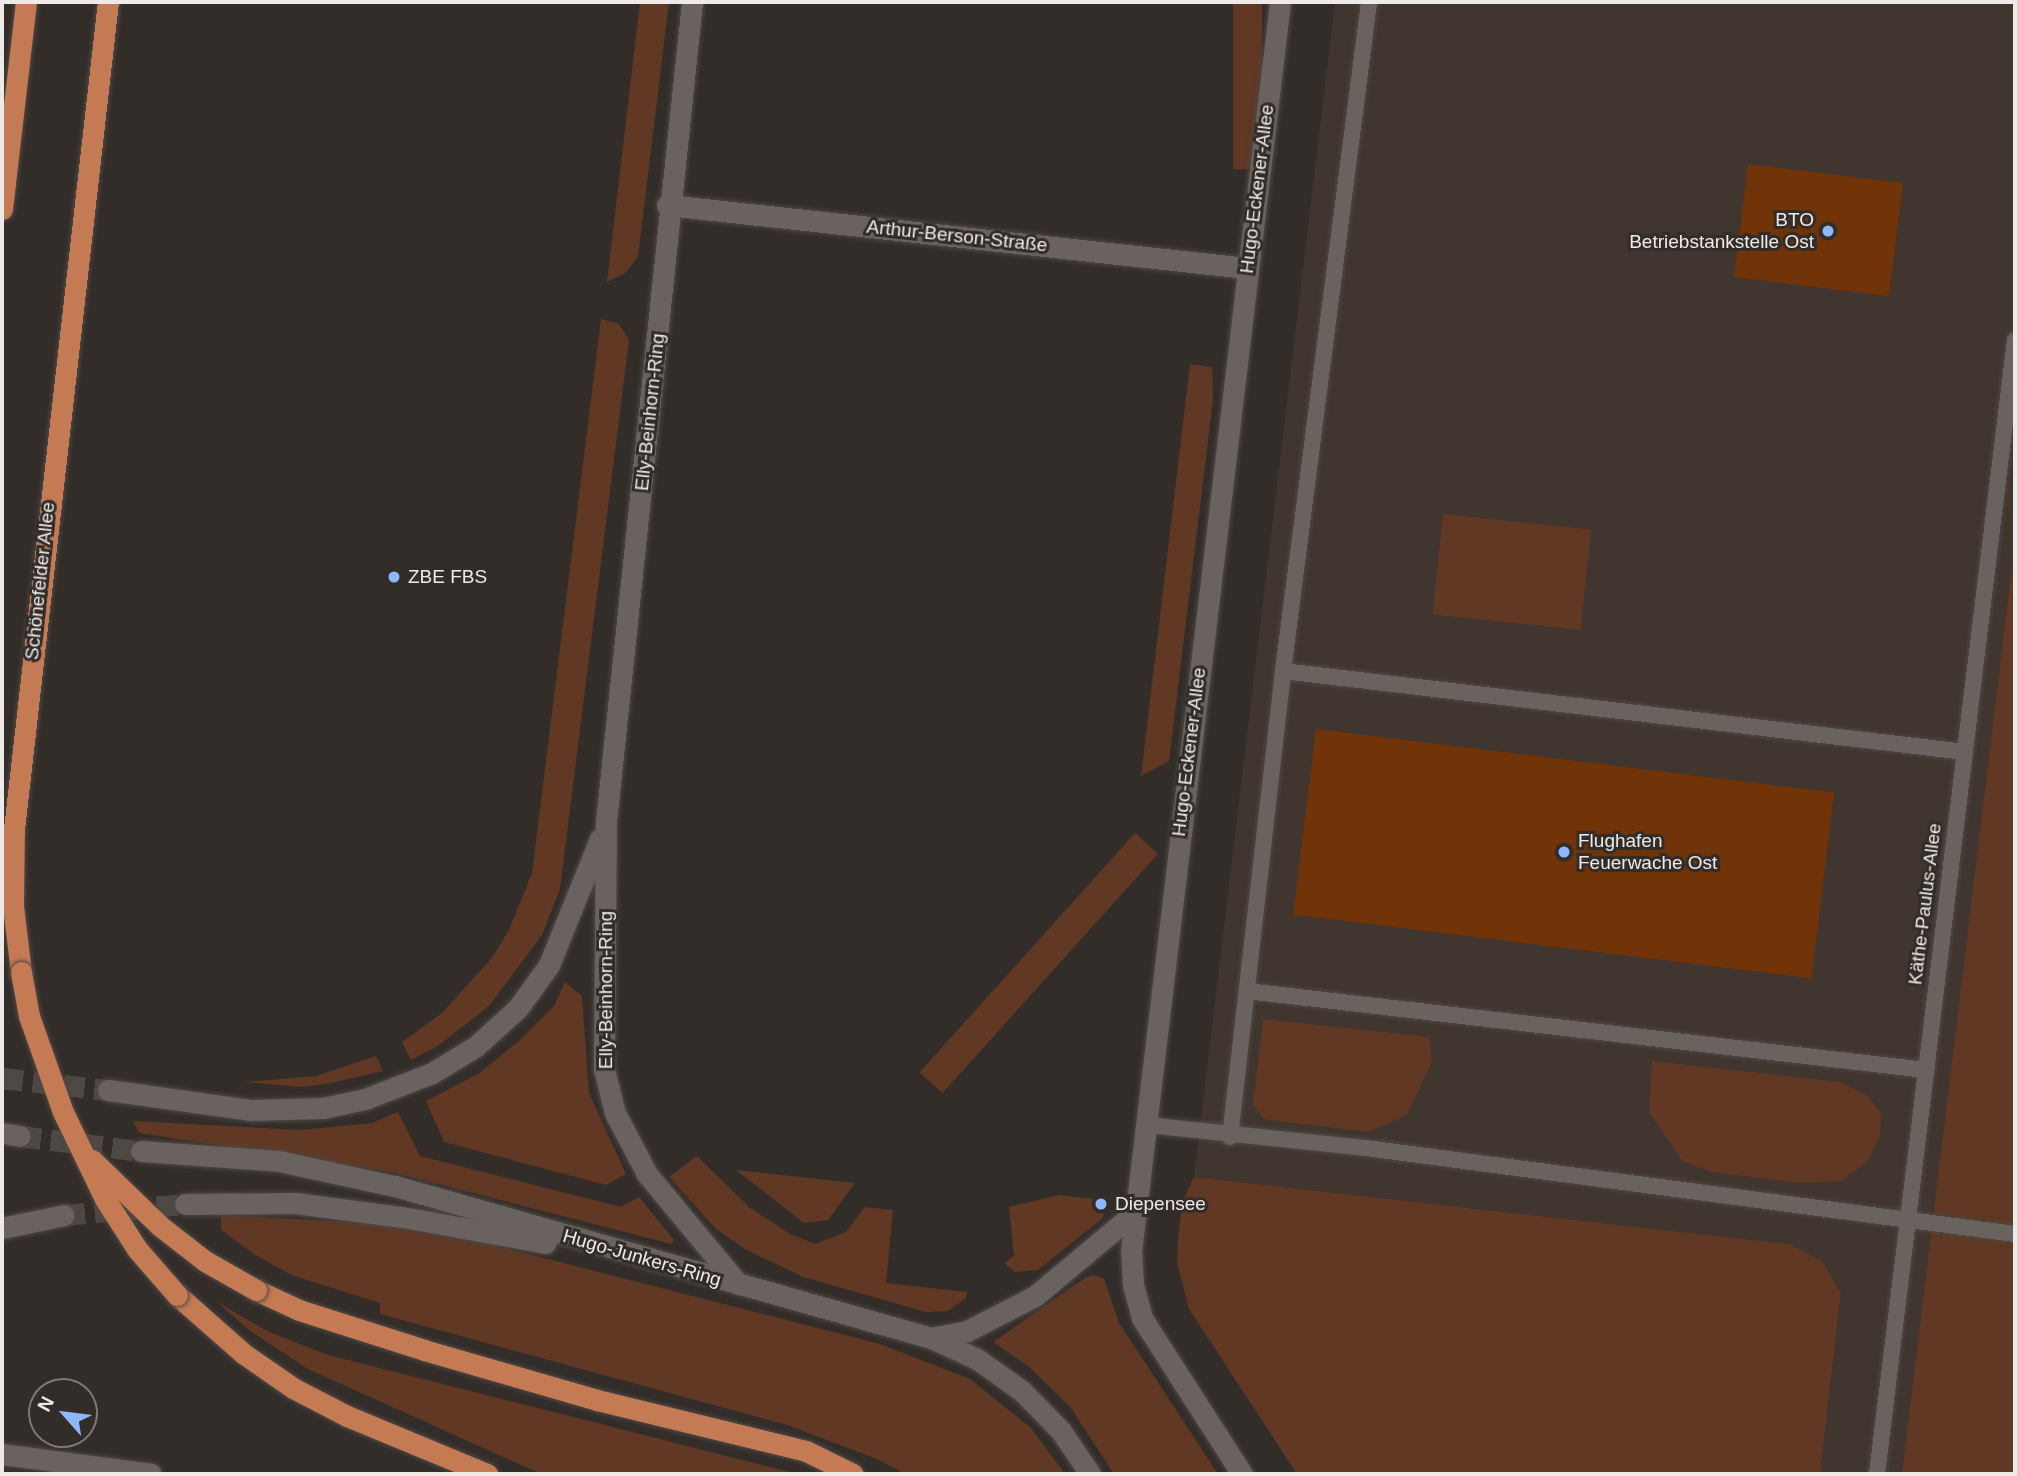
<!DOCTYPE html>
<html>
<head>
<meta charset="utf-8">
<style>
	body { margin:0 }
	#map { position:relative; width:2017px; height:1476px; overflow:hidden; background:#332d2a; font-family:Arial,sans-serif }
	div>[style] { position:absolute }
	.built>* { inset:0; background:#41352f }
	.green>* { inset:0; background:#603823; transform-origin:0 0 }
	.building>* { inset:0; background:#713308; transform-origin:0 0 }
	.tertiary-tunnel>* { height:21px; margin-top:-10.5px; transform-origin:0; background:repeating-linear-gradient(90deg,#4f4946 0 21px,transparent 0 31px) }
	.roads { filter:drop-shadow(0 0 2px #4e4846) drop-shadow(0 0 2px #4e4846) }
	.service>* { height:16px; margin:-8px; padding:0 8px; transform-origin:8px; border-radius:8px; background:#69625e }
	.minor>* { height:21px; margin:-10.5px; padding:0 10.5px; transform-origin:10.5px; border-radius:10.5px; background:#69625e }
	.tertiary>* { height:21px; margin:-10.5px; padding:0 10.5px; transform-origin:10.5px; border-radius:10.5px; background:#69625e }
	.trunk>* { height:21px; margin:-10.5px; padding:0 10.5px; transform-origin:10.5px; border-radius:10.5px; background:#c47a52 }
	.bridges { filter:drop-shadow(0 0 2px #4e4846) drop-shadow(0 0 2px #4e4846) }
	.trunk-bridge>* { height:21px; margin:-10.5px; padding:0 10.5px; transform-origin:10.5px; border-radius:10.5px; background:#c47a52 }
	.dots>* { width:19px; height:19px; translate:-50% -50%; box-sizing:border-box; border:4px solid #332d2a; border-radius:50% }
	span { translate:-50% -50%; white-space:nowrap; text-align:center; line-height:1.15; -webkit-text-stroke:6px #332d2a; paint-order:stroke }
	.street-label { font-size:19px; color:#eeeae8 }
	.poi-label { font-size:19px; color:#eeeae8 }
	.right { translate:-100% -50%; text-align:right }
	.left { translate:0 -50%; text-align:left }
	.frame { position:absolute; inset:0; border:4px solid #eeeae8; pointer-events:none }
	.north { position:absolute; left:28px; top:1378px; width:70px; height:70px; box-sizing:border-box; background:#332d2a; border:2px solid #7e7976; border-radius:50%; rotate:298deg; font-size:19px; font-weight:700; line-height:28px; text-align:center; color:#eeeae8 }
	.north::after { content:''; display:block; margin:auto; width:24px; height:32px; background:#8db9fc; clip-path:polygon(50% 0,100% 100%,50% 72%,0 100%) }
</style>
</head>
<body>
<div id="map">
	<div class="built">
		<i style="clip-path:polygon(1335px 2px,2015px 2px,2015px 1474px,1820px 1474px,1841px 1293px,1789px 1244px,1194px 1177px)"></i>
	</div>
	<div class="green">
		<i style="clip-path:polygon(640px 2px,669px 2px,638px 257px,625px 273px,607px 282px)"></i>
		<i style="left:1233px;top:2px;width:29px;height:167px"></i>
		<i style="clip-path:polygon(601px 319px,619px 324px,629px 340px,560px 889px,542px 935px,489px 1006px,438px 1046px,411px 1060px,402px 1042px,442px 1013px,491px 959px,509px 930px,532px 873px)"></i>
		<i style="clip-path:polygon(1190px 364px,1212px 367px,1213px 400px,1169px 761px,1141px 776px)"></i>
		<i style="left:1443px;top:514px;width:149px;height:101px;rotate:6deg"></i>
		<i style="clip-path:polygon(2015px 543px,2015px 1474px,1902px 1474px)"></i>
		<i style="left:1135px;top:833px;width:31px;height:322px;rotate:42deg"></i>
		<i style="clip-path:polygon(565px 982px,582px 996px,589px 1093px,626px 1174px,606px 1185px,444px 1142px,426px 1101px,478px 1074px,519px 1041px,554px 1006px)"></i>
		<i style="clip-path:polygon(1263px 1019px,1429px 1037px,1432px 1061px,1407px 1115px,1368px 1132px,1264px 1119px,1253px 1105px)"></i>
		<i style="clip-path:polygon(376px 1056px,383px 1071px,331px 1083px,302px 1087px,244px 1082px,316px 1076px)"></i>
		<i style="clip-path:polygon(1652px 1061px,1840px 1082px,1868px 1096px,1881px 1114px,1880px 1136px,1868px 1161px,1841px 1181px,1801px 1183px,1712px 1172px,1682px 1161px,1649px 1112px)"></i>
		<i style="clip-path:polygon(398px 1112px,420px 1156px,621px 1207px,639px 1197px,674px 1240px,671px 1244px,391px 1172px,139px 1133px,133px 1121px,301px 1130px,372px 1123px)"></i>
		<i style="clip-path:polygon(697px 1156px,749px 1207px,790px 1234px,815px 1244px,846px 1232px,865px 1207px,893px 1210px,886px 1283px,967px 1292px,966px 1298px,948px 1311px,926px 1312px,803px 1277px,745px 1249px,716px 1229px,669px 1177px)"></i>
		<i style="clip-path:polygon(736px 1170px,855px 1183px,828px 1220px,804px 1223px)"></i>
		<i style="clip-path:polygon(1194px 1177px,1789px 1244px,1822px 1261px,1841px 1293px,1820px 1474px,1297px 1474px,1189px 1309px,1177px 1262px,1178px 1238px,1182px 1203px)"></i>
		<i style="clip-path:polygon(1059px 1195px,1111px 1201px,1102px 1219px,1038px 1270px,1015px 1272px,1004px 1263px,1014px 1256px,1009px 1207px)"></i>
		<i style="clip-path:polygon(221px 1215px,367px 1223px,489px 1244px,880px 1344px,970px 1379px,1031px 1428px,1065px 1474px,905px 1474px,877px 1459px,787px 1425px,380px 1314px,380px 1303px,291px 1275px,254px 1254px,221px 1230px)"></i>
		<i style="clip-path:polygon(1094px 1275px,1104px 1279px,1119px 1323px,1218px 1474px,1114px 1474px,1071px 1408px,1028px 1366px,993px 1342px,1086px 1277px)"></i>
		<i style="clip-path:polygon(217px 1302px,269px 1332px,328px 1355px,798px 1474px,541px 1474px,308px 1369px,250px 1331px)"></i>
	</div>
	<div class="building">
		<i style="left:1748px;top:164px;width:156px;height:114px;rotate:7deg"></i>
		<i style="left:1316px;top:729px;width:522px;height:187px;rotate:7deg"></i>
	</div>
	<div class="tertiary-tunnel">
		<i style="left:2px;top:1078px;width:107px;rotate:6.5deg"></i>
		<i style="left:20px;top:1136px;width:122px;rotate:7.1deg"></i>
		<i style="left:64px;top:1215px;width:121px;rotate:-5.2deg"></i>
	</div>
	<div class="roads">
		<div class="service">
			<i style="left:1283px;top:671px;width:687px;rotate:6.77deg"></i>
			<i style="left:1247px;top:991px;width:684px;rotate:6.64deg"></i>
			<i style="left:1147px;top:1125px;width:220px;rotate:6deg"></i>
			<i style="left:1366px;top:1148px;width:655px;rotate:7.55deg"></i>
			<i style="left:1230px;top:1137px;width:469px;rotate:-83.5deg"></i>
			<i style="left:1283px;top:671px;width:675px;rotate:-82.67deg"></i>
			<i style="left:1877px;top:1474px;width:1142px;rotate:-83.06deg"></i>
		</div>
		<div class="minor">
			<i style="left:667px;top:205px;width:583px;rotate:6.2deg"></i>
		</div>
		<div class="tertiary">
			<i style="left:692px;top:2px;width:824px;rotate:95.99deg"></i>
			<i style="left:606px;top:822px;width:247px;rotate:90.5deg"></i>
			<i style="left:604px;top:1069px;width:45px;rotate:76deg"></i>
			<i style="left:615px;top:1113px;width:69px;rotate:62.3deg"></i>
			<i style="left:647px;top:1174px;width:143px;rotate:50.4deg"></i>
			<i style="left:108px;top:1090px;width:143px;rotate:8deg"></i>
			<i style="left:250px;top:1110px;width:73px;rotate:-1.6deg"></i>
			<i style="left:323px;top:1108px;width:43px;rotate:-12.1deg"></i>
			<i style="left:365px;top:1099px;width:72px;rotate:-21.2deg"></i>
			<i style="left:432px;top:1073px;width:50px;rotate:-31.2deg"></i>
			<i style="left:475px;top:1047px;width:58px;rotate:-42.2deg"></i>
			<i style="left:518px;top:1008px;width:53px;rotate:-54.2deg"></i>
			<i style="left:549px;top:965px;width:136px;rotate:-68deg"></i>
			<i style="left:2px;top:1133px;width:18px;rotate:9deg"></i>
			<i style="left:141px;top:1151px;width:138px;rotate:4.1deg"></i>
			<i style="left:279px;top:1161px;width:119px;rotate:12.2deg"></i>
			<i style="left:395px;top:1186px;width:557px;rotate:15.83deg"></i>
			<i style="left:931px;top:1338px;width:51px;rotate:24.5deg"></i>
			<i style="left:977px;top:1359px;width:55px;rotate:35.4deg"></i>
			<i style="left:1022px;top:1391px;width:56px;rotate:45.7deg"></i>
			<i style="left:1061px;top:1431px;width:52px;rotate:56deg"></i>
			<i style="left:185px;top:1204px;width:110px;rotate:-0.5deg"></i>
			<i style="left:295px;top:1203px;width:108px;rotate:7.5deg"></i>
			<i style="left:402px;top:1217px;width:146px;rotate:10.2deg"></i>
			<i style="left:2px;top:1228px;width:63px;rotate:-11.8deg"></i>
			<i style="left:931px;top:1338px;width:37px;rotate:-11deg"></i>
			<i style="left:967px;top:1331px;width:76px;rotate:-27.2deg"></i>
			<i style="left:1035px;top:1296px;width:126px;rotate:-39.9deg"></i>
			<i style="left:2px;top:1454px;width:150px;rotate:7.6deg"></i>
			<i style="left:1242px;top:1474px;width:185px;rotate:-122.7deg"></i>
			<i style="left:1142px;top:1318px;width:34px;rotate:-105deg"></i>
			<i style="left:1133px;top:1285px;width:33px;rotate:-93deg"></i>
			<i style="left:1131px;top:1252px;width:1259px;rotate:-83.2deg"></i>
		</div>
		<div class="trunk">
			<i style="left:2px;top:209px;width:208px;rotate:-83.4deg"></i>
			<i style="left:21px;top:972px;width:66px;rotate:-96.9deg"></i>
			<i style="left:13px;top:906px;width:77px;rotate:-89.3deg"></i>
			<i style="left:14px;top:829px;width:832px;rotate:-83.52deg"></i>
			<i style="left:256px;top:1290px;width:47px;rotate:24.9deg"></i>
			<i style="left:299px;top:1310px;width:131px;rotate:17.7deg"></i>
			<i style="left:424px;top:1350px;width:180px;rotate:16.1deg"></i>
			<i style="left:597px;top:1400px;width:215px;rotate:13.7deg"></i>
			<i style="left:806px;top:1451px;width:52px;rotate:26.1deg"></i>
			<i style="left:177px;top:1295px;width:89px;rotate:41.4deg"></i>
			<i style="left:244px;top:1354px;width:60px;rotate:34.8deg"></i>
			<i style="left:293px;top:1388px;width:61px;rotate:27.4deg"></i>
			<i style="left:347px;top:1416px;width:152px;rotate:22.5deg"></i>
		</div>
	</div>
	<div class="bridges">
		<div class="trunk-bridge">
			<i style="left:21px;top:972px;width:45px;rotate:79.7deg"></i>
			<i style="left:29px;top:1016px;width:102px;rotate:70.5deg"></i>
			<i style="left:63px;top:1112px;width:97px;rotate:64.2deg"></i>
			<i style="left:105px;top:1199px;width:59px;rotate:57.4deg"></i>
			<i style="left:137px;top:1249px;width:61px;rotate:49deg"></i>
			<i style="left:92px;top:1160px;width:95px;rotate:44.1deg"></i>
			<i style="left:160px;top:1226px;width:57px;rotate:37.9deg"></i>
			<i style="left:205px;top:1261px;width:59px;rotate:29.6deg"></i>
		</div>
	</div>
	<div class="dots">
		<i style="left:1828px;top:231px;background:#8db9fc"></i>
		<i style="left:394px;top:577px;background:#8db9fc"></i>
		<i style="left:1564px;top:852px;background:#8db9fc"></i>
		<i style="left:1101px;top:1204px;background:#8db9fc"></i>
	</div>
	<div class="street-label">
		<span style="left:1257px;top:189px;rotate:-83deg">Hugo-Eckener-Allee</span>
		<span style="left:957px;top:236px;rotate:6deg">Arthur-Berson-Straße</span>
		<span style="left:650px;top:412px;rotate:-84deg">Elly-Beinhorn-Ring</span>
		<span style="left:40px;top:581px;rotate:-84deg">Schönefelder Allee</span>
		<span style="left:1189px;top:752px;rotate:-83deg">Hugo-Eckener-Allee</span>
		<span style="left:1925px;top:904px;rotate:-83deg">Käthe-Paulus-Allee</span>
		<span style="left:606px;top:990px;rotate:-90deg">Elly-Beinhorn-Ring</span>
		<span style="left:642px;top:1258px;rotate:16deg">Hugo-Junkers-Ring</span>
	</div>
	<div class="poi-label">
		<span class="right" style="left:1814px;top:231px">BTO<br>Betriebstankstelle Ost</span>
		<span class="left" style="left:408px;top:577px">ZBE FBS</span>
		<span class="left" style="left:1578px;top:852px">Flughafen<br>Feuerwache Ost</span>
		<span class="left" style="left:1115px;top:1204px">Diepensee</span>
	</div>
	<div class="frame"></div>
	<div class="north">N</div>
</div>
</body>
</html>
